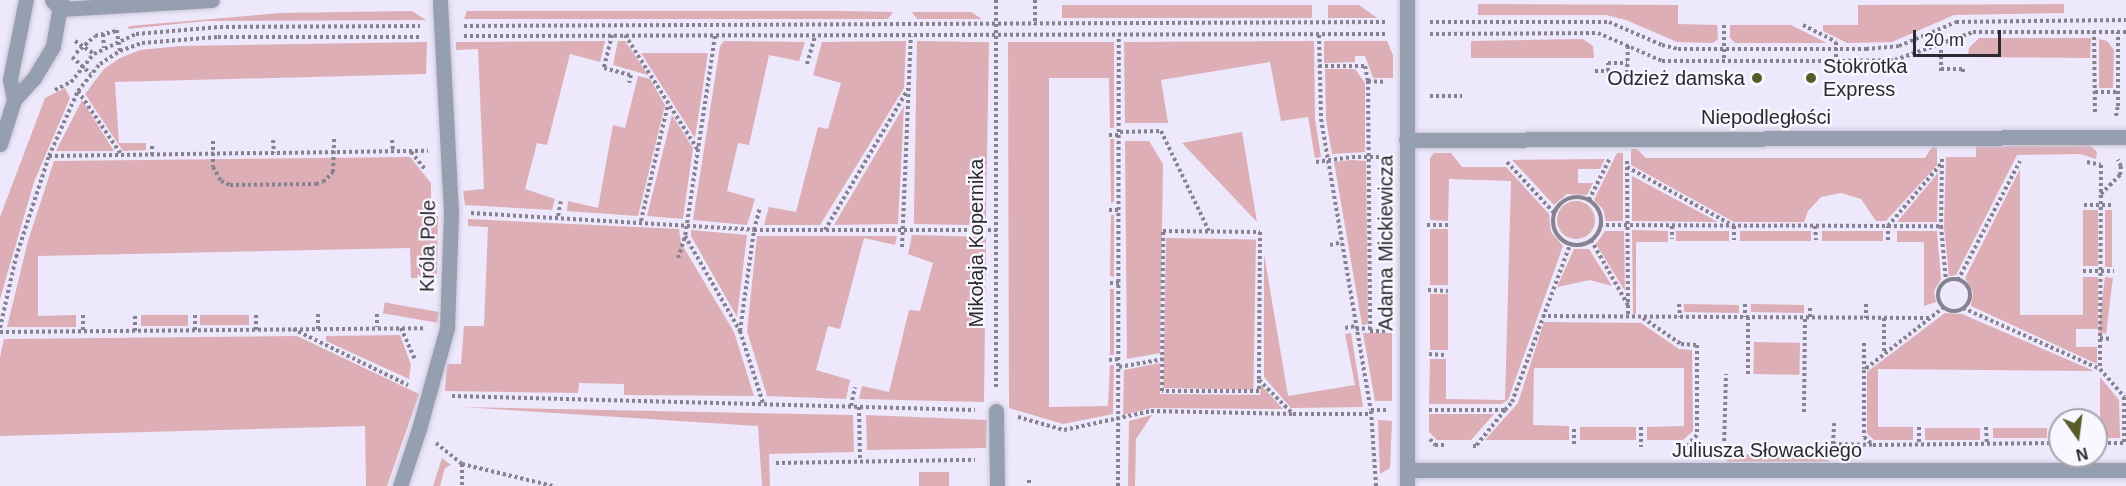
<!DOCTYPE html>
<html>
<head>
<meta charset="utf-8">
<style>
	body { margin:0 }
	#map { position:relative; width:2126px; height:486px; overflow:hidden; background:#ede8fb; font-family:Helvetica,sans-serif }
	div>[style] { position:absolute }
	.green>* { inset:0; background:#ddaeb6; transform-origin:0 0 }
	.round { border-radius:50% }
	.path>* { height:4px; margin-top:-2px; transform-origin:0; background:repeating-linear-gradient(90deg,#86828f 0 3px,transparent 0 6px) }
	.path>.ring { margin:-2px; padding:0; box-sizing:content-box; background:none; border:4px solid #86828f; border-radius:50% }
	.roads { filter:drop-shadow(0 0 2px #cac6d7) drop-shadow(0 0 2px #cac6d7) }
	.service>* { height:15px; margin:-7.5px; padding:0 7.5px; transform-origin:7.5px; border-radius:7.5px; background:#969faf }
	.minor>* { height:15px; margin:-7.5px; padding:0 7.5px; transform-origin:7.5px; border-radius:7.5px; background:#969faf }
	.tertiary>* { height:15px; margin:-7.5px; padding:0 7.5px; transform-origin:7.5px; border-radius:7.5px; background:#969faf }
	.dots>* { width:16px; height:16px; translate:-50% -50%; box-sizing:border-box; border:3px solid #f9f7ff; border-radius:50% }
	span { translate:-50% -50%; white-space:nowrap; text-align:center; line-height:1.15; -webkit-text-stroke:4.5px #f9f7ff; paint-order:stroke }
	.poi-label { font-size:20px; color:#2c2a31 }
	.left { translate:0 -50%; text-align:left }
	.right { translate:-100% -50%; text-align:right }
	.street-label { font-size:20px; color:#2c2a31 }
	.north { position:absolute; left:2048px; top:408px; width:60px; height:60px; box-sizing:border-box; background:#f9f7ff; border:2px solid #a7a5ad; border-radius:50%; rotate:166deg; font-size:16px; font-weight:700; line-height:24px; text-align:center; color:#2c2a31 }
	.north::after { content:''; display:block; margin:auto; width:21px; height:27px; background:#575b28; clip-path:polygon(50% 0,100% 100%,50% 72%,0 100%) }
	.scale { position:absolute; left:1913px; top:30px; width:88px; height:27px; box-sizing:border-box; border:3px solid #2c2a31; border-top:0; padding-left:8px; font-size:18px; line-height:21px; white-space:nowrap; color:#2c2a31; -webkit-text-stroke:4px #f9f7ff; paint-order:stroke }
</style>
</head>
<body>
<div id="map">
	<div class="green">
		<i style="clip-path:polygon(1478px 4px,1678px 5px,1678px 24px,1717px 25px,1718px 39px,1713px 43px,1677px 42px,1626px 20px,1606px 15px,1478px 15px)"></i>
		<i style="clip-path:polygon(2064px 4px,2064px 13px,1954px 15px,1892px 42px,1847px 43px,1823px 31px,1823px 25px,1858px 25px,1858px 5px)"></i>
		<i style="left:1312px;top:5px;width:13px;height:250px;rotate:90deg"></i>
		<i style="clip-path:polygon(1328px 5px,1359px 5px,1377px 18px,1328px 18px)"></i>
		<i style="clip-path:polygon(412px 11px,426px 20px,205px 21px,128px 29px,129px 26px,281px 13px)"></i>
		<i style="clip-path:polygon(467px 11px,843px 11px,893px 12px,888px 19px,464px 19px)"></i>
		<i style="clip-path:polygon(912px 12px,971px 12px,982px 19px,917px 19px)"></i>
		<i style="clip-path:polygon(1730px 25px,1791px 25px,1827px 43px,1735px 43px,1730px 38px)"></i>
		<i style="clip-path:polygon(1979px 38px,2091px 38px,2090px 58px,1968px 57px,1969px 48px)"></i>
		<i style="clip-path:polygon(1583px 39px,1593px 46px,1594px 58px,1471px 58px,1471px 41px)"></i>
		<i style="clip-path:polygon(2099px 39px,2107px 41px,2114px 50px,2113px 88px,2099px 88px)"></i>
		<i style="clip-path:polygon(605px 41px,600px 62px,570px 54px,547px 145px,537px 143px,525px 189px,555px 199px,552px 210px,465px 205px,463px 191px,484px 189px,478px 49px,456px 50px,456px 42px)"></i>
		<i style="clip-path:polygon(618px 41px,625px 41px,648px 75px,613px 65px)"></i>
		<i style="clip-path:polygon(724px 41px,805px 42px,799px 61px,769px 55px,749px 145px,738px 143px,727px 191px,755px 199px,747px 225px,693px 220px,720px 46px)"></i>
		<i style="clip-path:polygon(906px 41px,904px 88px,820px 225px,764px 225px,769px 207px,796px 212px,818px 127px,828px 129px,841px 83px,813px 75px,822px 42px)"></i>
		<i style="left:917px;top:41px;width:72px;height:183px;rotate:1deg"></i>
		<i style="clip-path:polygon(1314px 41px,1315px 119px,1321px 157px,1315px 158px,1308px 117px,1281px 121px,1270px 62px,1161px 80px,1168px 123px,1125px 123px,1124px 42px)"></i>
		<i style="clip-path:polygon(1324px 41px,1387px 41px,1393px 55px,1393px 78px,1373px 78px,1365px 56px,1355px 56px,1355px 62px,1324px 63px)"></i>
		<i style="clip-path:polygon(427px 42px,426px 74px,115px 82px,119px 143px,146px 143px,146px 150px,123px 151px,85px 94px,104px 69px,120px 58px,140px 50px,181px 46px)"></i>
		<i style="clip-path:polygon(1008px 42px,1114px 42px,1114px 128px,1110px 128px,1109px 78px,1049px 78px,1049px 407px,1108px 406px,1110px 365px,1114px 365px,1113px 414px,1063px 424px,1009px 408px)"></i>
		<i style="clip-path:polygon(641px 53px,708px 53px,695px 138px)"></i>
		<i style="clip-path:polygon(1325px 69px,1355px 69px,1365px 83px,1365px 152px,1332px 154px,1326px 119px)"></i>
		<i style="clip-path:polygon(638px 76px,650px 79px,665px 105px,638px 216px,567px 211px,568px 201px,598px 208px,613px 125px,625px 128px)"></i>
		<i style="clip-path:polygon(65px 88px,70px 98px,34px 182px,0 299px,0 217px,45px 98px)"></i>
		<i style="clip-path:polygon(82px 100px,114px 151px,56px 151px)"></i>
		<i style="clip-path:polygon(904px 106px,898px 224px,834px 225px)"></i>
		<i style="clip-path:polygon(672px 115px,693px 148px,683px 219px,647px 216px)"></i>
		<i style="clip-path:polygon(1242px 132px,1257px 222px,1182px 143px)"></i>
		<i style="clip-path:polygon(1110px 139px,1114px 139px,1114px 202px,1111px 203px)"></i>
		<i style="clip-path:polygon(1125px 141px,1149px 141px,1163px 164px,1160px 353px,1127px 359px)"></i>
		<i style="clip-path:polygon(2090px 145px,2097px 152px,2096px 159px,2080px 154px,2017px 155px,1956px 275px,1949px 276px,1944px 227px,1946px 157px,1976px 157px,1976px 146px)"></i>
		<i style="clip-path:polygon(1937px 146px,1937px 165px,1886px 221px,1876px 221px,1861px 199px,1841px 193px,1821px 197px,1808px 211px,1804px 222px,1734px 222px,1631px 165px,1631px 149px,1637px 149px,1646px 158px,1925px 158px,1932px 147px)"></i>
		<i style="clip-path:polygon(1434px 153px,1451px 153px,1462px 167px,1506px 167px,1549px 214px,1551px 232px,1563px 246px,1508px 400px,1501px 404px,1429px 404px,1430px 359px,1446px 359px,1446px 399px,1505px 400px,1511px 181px,1449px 179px,1448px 221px,1430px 220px,1430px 158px)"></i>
		<i style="clip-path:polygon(1617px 153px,1623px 153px,1623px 221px,1606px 221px,1603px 209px,1594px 200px)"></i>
		<i style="clip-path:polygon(410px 157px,431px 183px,431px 215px,438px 216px,437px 278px,411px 278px,410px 248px,38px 256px,38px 316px,76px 315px,76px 327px,7px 327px,28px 241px,54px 161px)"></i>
		<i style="clip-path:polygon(1605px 159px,1600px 169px,1578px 169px,1578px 183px,1593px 183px,1587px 195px,1567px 194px,1554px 205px,1512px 160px)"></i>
		<i style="clip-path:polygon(1351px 160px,1366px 161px,1368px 324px,1362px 325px,1334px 162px)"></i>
		<i style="clip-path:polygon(2020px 169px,2020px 315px,2083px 315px,2083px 277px,2098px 277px,2098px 329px,2076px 329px,2076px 347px,2097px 347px,2097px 364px,1971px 306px,1973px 292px,1965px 278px)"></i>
		<i style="clip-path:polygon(1938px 173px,1937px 222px,1897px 222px)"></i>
		<i style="clip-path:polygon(1632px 176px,1718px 222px,1632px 221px)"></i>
		<i class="round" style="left:1557px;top:201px;width:38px;height:38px"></i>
		<i style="left:2083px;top:210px;width:15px;height:56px"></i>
		<i style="left:2105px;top:210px;width:7px;height:57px"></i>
		<i style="clip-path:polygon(1111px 215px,1114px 215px,1114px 277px,1110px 276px)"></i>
		<i style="clip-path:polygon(468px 219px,679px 229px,681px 243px,734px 332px,754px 396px,624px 395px,624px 384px,579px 383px,578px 393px,445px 391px,447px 364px,461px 364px,464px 326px,484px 326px,488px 227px,468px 226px)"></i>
		<i style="left:1430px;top:229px;width:18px;height:56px"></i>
		<i style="clip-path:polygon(691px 230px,747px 235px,737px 317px,691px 236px)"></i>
		<i style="clip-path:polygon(1632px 230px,1668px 231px,1668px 242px,1636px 242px,1636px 314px,1633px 314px)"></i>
		<i style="clip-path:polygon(1605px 231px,1624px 231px,1625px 291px,1596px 244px)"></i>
		<i style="left:1676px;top:231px;width:53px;height:10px"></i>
		<i style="left:1740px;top:231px;width:71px;height:10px"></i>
		<i style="left:1822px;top:231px;width:61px;height:10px"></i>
		<i style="clip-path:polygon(1897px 231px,1937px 231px,1941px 279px,1934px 291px,1936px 302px,1924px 306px,1924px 242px,1897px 242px)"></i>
		<i style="clip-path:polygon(912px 235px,986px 237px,984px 402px,859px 399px,862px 386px,889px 392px,909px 310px,920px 311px,933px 263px,908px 254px)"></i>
		<i style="clip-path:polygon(757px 236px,897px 236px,895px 245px,864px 238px,840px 329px,828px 326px,816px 370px,850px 380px,846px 399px,767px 396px,747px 331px)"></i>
		<i style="left:1166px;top:238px;width:90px;height:150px;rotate:1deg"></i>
		<i style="clip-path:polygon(1574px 249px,1589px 249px,1612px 286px,1590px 280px,1557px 287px)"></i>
		<i style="clip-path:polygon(1264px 254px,1288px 396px,1355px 385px,1345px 334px,1351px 333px,1363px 407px,1291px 408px,1264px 377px)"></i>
		<i style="left:2105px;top:277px;width:8px;height:56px;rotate:7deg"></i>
		<i style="left:1110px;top:289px;width:4px;height:66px"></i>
		<i style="left:1430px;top:294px;width:18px;height:56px"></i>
		<i style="left:1684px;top:304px;width:55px;height:8px;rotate:1deg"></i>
		<i style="left:1751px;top:304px;width:53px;height:8px;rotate:1deg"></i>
		<i style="left:439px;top:312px;width:11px;height:55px;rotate:100deg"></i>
		<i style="clip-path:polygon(1945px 313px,1962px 314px,2094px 371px,1878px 369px,1878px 427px,1913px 427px,1913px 440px,1874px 440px,1867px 433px,1867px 372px)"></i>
		<i style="left:141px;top:315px;width:47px;height:11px"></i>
		<i style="left:200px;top:315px;width:49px;height:10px"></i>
		<i style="clip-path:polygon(1544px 322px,1641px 323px,1679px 349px,1692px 350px,1693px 431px,1683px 440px,1647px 440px,1647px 427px,1684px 426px,1684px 368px,1534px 368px,1533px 425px,1569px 426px,1569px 440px,1485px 440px,1518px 403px)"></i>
		<i style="clip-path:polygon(1363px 333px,1392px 333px,1392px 401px,1375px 401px)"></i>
		<i style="clip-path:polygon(400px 335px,411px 365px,409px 379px,326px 341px,326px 336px)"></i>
		<i style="clip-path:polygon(297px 336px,419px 394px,387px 486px,366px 486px,365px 426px,0 436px,0 357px,4px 339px)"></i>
		<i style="left:1754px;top:342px;width:46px;height:32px;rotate:1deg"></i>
		<i style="clip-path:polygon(1160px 363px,1160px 394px,1260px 395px,1261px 385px,1283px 409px,1151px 408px,1123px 415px,1124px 370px)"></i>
		<i style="clip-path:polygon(2100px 377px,2119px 400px,2120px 438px,2096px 438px,2096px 429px,2100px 428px)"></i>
		<i style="clip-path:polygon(463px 407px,853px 415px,854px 452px,769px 454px,770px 486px,762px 486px,758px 426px)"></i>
		<i style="clip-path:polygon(1429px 414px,1494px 414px,1471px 440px,1437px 440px,1429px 432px)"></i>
		<i style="clip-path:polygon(866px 415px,987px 420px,986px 448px,867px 450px)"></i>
		<i style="clip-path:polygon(1152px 415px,1136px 439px,1135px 486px,1128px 486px,1129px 421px)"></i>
		<i style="clip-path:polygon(1378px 420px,1392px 421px,1390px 468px,1380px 474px)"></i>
		<i style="left:1580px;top:427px;width:56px;height:13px"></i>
		<i style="left:1925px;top:428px;width:55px;height:12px"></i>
		<i style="left:1993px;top:428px;width:54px;height:10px"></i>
		<i style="left:1727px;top:454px;width:102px;height:8px"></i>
		<i style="clip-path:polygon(442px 458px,451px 465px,445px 468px,440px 486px,433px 486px)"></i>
		<i style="left:919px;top:472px;width:30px;height:14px"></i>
	</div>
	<div class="path">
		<i style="left:996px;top:0;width:389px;rotate:90deg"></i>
		<i style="left:1035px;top:0;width:25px;rotate:90deg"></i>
		<i style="left:1430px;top:22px;width:179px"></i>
		<i style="left:1609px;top:22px;width:58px;rotate:23.5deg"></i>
		<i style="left:1662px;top:45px;width:16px;rotate:14deg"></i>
		<i style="left:1678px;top:49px;width:188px"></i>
		<i style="left:1866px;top:49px;width:33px;rotate:-5deg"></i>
		<i style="left:1899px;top:46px;width:62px;rotate:-22.8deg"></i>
		<i style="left:1956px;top:22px;width:170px;rotate:-0.7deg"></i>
		<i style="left:1724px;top:25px;width:36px;rotate:90deg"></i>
		<i style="left:1803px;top:25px;width:37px;rotate:27deg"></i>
		<i style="left:1836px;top:42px;width:19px;rotate:90deg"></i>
		<i style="left:464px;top:26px;width:922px;rotate:-0.25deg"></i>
		<i style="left:2094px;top:31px;width:84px;rotate:89.3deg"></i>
		<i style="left:103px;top:34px;width:14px;rotate:86deg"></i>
		<i style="left:1430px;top:34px;width:168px;rotate:-0.3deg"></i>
		<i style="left:1598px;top:33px;width:70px;rotate:23.6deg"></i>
		<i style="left:1662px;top:61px;width:174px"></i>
		<i style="left:1836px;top:61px;width:59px;rotate:-1deg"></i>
		<i style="left:1895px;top:60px;width:83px;rotate:-19.7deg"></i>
		<i style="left:1973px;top:32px;width:153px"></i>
		<i style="left:612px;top:35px;width:34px;rotate:104deg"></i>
		<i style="left:604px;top:68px;width:28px;rotate:15deg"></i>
		<i style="left:631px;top:75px;width:8px;rotate:104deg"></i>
		<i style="left:625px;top:35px;width:136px;rotate:57.6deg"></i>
		<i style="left:1319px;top:35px;width:84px;rotate:88.6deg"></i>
		<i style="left:1321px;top:119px;width:295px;rotate:80.3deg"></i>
		<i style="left:464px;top:36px;width:922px;rotate:-0.12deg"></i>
		<i style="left:715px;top:36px;width:202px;rotate:98.5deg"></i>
		<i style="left:685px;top:236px;width:110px;rotate:59.9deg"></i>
		<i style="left:740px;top:331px;width:76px;rotate:72.3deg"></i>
		<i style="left:75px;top:41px;width:23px;rotate:34deg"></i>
		<i style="left:1941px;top:44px;width:30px;rotate:90deg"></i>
		<i style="left:120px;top:51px;width:23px;rotate:-20deg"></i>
		<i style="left:142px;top:43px;width:76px;rotate:-4.5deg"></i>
		<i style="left:218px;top:37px;width:202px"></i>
		<i style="left:76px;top:53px;width:25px;rotate:-42deg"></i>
		<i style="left:95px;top:36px;width:22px;rotate:-13deg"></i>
		<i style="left:72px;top:57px;width:25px;rotate:42deg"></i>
		<i style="left:807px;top:64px;width:29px;rotate:-74deg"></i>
		<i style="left:1319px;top:66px;width:46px"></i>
		<i style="left:1365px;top:66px;width:15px;rotate:79deg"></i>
		<i style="left:1368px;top:81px;width:250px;rotate:89.5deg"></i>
		<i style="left:1370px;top:331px;width:15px"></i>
		<i style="left:1941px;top:69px;width:22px"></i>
		<i style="left:1963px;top:69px;width:5px;rotate:90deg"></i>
		<i style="left:1595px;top:71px;width:13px"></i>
		<i style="left:1608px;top:71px;width:8px;rotate:-90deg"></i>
		<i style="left:1608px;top:63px;width:19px"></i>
		<i style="left:1627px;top:73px;width:27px;rotate:-88deg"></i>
		<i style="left:1368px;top:81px;width:17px;rotate:3deg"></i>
		<i style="left:55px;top:90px;width:18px;rotate:-27deg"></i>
		<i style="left:71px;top:82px;width:36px;rotate:-51deg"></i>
		<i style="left:94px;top:54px;width:47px;rotate:-25.5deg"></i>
		<i style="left:136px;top:34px;width:84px;rotate:-4.8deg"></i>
		<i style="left:220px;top:27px;width:200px;rotate:-0.3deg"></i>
		<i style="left:78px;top:91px;width:76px;rotate:55.7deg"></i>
		<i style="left:2095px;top:92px;width:23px"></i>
		<i style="left:1430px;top:96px;width:32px"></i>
		<i style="left:2116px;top:116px;width:10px;rotate:-79deg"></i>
		<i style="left:2118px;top:106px;width:74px;rotate:-90deg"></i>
		<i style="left:1120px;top:132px;width:41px;rotate:-1.4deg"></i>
		<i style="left:1161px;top:131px;width:111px;rotate:64.4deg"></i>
		<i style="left:1109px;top:135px;width:11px"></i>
		<i style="left:273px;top:140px;width:13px;rotate:86deg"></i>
		<i style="left:392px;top:140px;width:12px;rotate:85deg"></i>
		<i style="left:213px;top:141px;width:26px;rotate:90deg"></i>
		<i style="left:213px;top:167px;width:16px;rotate:60deg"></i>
		<i style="left:221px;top:181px;width:10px;rotate:24deg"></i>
		<i style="left:230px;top:185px;width:86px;rotate:-0.7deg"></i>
		<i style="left:316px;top:184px;width:7px;rotate:-16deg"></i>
		<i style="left:323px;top:182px;width:14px;rotate:-45deg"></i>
		<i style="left:333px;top:172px;width:33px;rotate:-88deg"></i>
		<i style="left:411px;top:152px;width:22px;rotate:51deg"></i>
		<i style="left:152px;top:155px;width:12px;rotate:-90deg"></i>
		<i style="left:49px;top:156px;width:71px;rotate:-66deg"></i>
		<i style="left:78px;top:91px;width:35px;rotate:-51deg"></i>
		<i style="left:100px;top:64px;width:24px;rotate:-33deg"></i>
		<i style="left:120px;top:51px;width:24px;rotate:-99deg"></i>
		<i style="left:1942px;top:159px;width:67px;rotate:90.9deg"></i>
		<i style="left:1941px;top:226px;width:55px;rotate:84.8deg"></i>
		<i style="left:1627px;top:161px;width:156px;rotate:89.6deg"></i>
		<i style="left:1316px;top:162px;width:36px;rotate:-8deg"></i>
		<i style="left:1352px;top:157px;width:32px"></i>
		<i style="left:1507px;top:162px;width:69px;rotate:47.3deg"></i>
		<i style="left:2087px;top:162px;width:14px;rotate:12deg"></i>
		<i style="left:2101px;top:165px;width:204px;rotate:90.3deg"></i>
		<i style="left:1627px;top:167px;width:122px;rotate:28.9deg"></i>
		<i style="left:1734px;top:226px;width:14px;rotate:90deg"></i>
		<i style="left:2101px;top:194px;width:27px;rotate:-45deg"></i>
		<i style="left:2120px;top:175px;width:9px;rotate:-84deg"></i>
		<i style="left:2121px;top:166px;width:7px;rotate:-117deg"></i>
		<i class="ring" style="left:1553px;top:197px;width:44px;height:44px"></i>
		<i style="left:1589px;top:200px;width:45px;rotate:-63.4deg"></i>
		<i style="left:2084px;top:205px;width:29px"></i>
		<i style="left:1109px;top:210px;width:11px"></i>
		<i style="left:471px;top:213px;width:284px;rotate:3.4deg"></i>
		<i style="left:754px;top:230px;width:244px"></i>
		<i style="left:558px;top:216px;width:15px;rotate:-79deg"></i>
		<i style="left:641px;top:221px;width:120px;rotate:-77deg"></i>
		<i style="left:1427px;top:225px;width:21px"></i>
		<i style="left:1600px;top:225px;width:341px;rotate:0.2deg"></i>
		<i style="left:1672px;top:226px;width:13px;rotate:90deg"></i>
		<i style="left:1815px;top:226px;width:14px;rotate:86deg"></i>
		<i style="left:825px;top:230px;width:164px;rotate:-59.5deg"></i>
		<i style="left:1591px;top:240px;width:75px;rotate:60.4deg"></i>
		<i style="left:1888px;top:240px;width:14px;rotate:-90deg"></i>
		<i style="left:1888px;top:226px;width:82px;rotate:-49.5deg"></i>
		<i style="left:1330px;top:245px;width:12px;rotate:-14deg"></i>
		<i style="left:902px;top:247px;width:211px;rotate:-87.6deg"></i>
		<i style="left:678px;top:258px;width:22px;rotate:-72deg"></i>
		<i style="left:2083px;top:271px;width:31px"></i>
		<i class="ring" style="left:1938px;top:279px;width:28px;height:28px"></i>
		<i style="left:1958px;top:280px;width:134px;rotate:-62.5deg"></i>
		<i style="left:1110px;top:283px;width:9px"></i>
		<i style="left:1428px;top:290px;width:20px;rotate:3deg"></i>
		<i style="left:1679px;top:304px;width:13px;rotate:86deg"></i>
		<i style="left:1745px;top:304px;width:13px;rotate:90deg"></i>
		<i style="left:1866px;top:304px;width:14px;rotate:90deg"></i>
		<i style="left:1944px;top:307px;width:102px;rotate:141.8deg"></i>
		<i style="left:1864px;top:370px;width:67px;rotate:90deg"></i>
		<i style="left:1864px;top:437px;width:12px;rotate:42deg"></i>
		<i style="left:1873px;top:445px;width:187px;rotate:-0.6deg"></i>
		<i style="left:1963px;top:308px;width:150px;rotate:24deg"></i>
		<i style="left:2100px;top:369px;width:37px;rotate:49deg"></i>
		<i style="left:2124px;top:397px;width:46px;rotate:90deg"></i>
		<i style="left:318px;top:314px;width:15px;rotate:90deg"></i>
		<i style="left:377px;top:314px;width:13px;rotate:90deg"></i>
		<i style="left:83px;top:315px;width:17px;rotate:90deg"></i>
		<i style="left:195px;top:315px;width:16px;rotate:90deg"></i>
		<i style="left:256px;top:315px;width:15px;rotate:90deg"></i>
		<i style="left:135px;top:316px;width:15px;rotate:90deg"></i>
		<i style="left:1542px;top:316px;width:388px;rotate:0.3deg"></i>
		<i style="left:1810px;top:317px;width:12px;rotate:-90deg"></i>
		<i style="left:1643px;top:318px;width:46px;rotate:34.4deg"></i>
		<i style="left:1681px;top:344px;width:16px;rotate:4deg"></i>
		<i style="left:1697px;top:345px;width:90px;rotate:90deg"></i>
		<i style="left:1697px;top:435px;width:16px;rotate:133deg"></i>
		<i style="left:1884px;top:318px;width:35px;rotate:90deg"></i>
		<i style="left:0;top:328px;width:73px;rotate:-77.3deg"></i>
		<i style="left:16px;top:257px;width:106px;rotate:-71.9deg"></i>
		<i style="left:49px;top:156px;width:379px;rotate:-0.8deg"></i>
		<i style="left:401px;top:328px;width:35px;rotate:66deg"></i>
		<i style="left:1345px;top:328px;width:11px;rotate:-10deg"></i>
		<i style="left:293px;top:329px;width:128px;rotate:26deg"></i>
		<i style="left:1356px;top:329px;width:14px;rotate:-4deg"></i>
		<i style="left:740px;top:331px;width:102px;rotate:-82.1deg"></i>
		<i style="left:754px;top:230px;width:24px;rotate:-75deg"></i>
		<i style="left:0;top:332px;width:425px;rotate:-0.5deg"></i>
		<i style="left:2100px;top:338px;width:12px;rotate:5deg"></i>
		<i style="left:1864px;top:343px;width:26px;rotate:90deg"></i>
		<i style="left:1429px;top:354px;width:15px;rotate:4deg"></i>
		<i style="left:1109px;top:360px;width:10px;rotate:-6deg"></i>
		<i style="left:1119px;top:367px;width:46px;rotate:-10.1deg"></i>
		<i style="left:1748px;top:374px;width:57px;rotate:-90deg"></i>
		<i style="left:1259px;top:380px;width:11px;rotate:90deg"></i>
		<i style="left:1259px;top:391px;width:97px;rotate:180deg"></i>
		<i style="left:1162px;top:391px;width:160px;rotate:-89.6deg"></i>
		<i style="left:1163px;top:231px;width:97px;rotate:0.6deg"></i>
		<i style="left:1260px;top:232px;width:148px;rotate:90.4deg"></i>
		<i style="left:1259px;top:380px;width:48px;rotate:45deg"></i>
		<i style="left:1293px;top:414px;width:78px"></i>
		<i style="left:452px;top:396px;width:523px;rotate:1.53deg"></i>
		<i style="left:851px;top:406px;width:19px;rotate:-78deg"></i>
		<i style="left:859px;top:407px;width:54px;rotate:88.9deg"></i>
		<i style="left:1429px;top:410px;width:76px"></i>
		<i style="left:1505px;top:410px;width:46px;rotate:128.9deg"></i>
		<i style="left:1476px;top:446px;width:3px;rotate:180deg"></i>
		<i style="left:1505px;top:410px;width:11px;rotate:-49deg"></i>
		<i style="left:1512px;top:402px;width:168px;rotate:-69.8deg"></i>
		<i style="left:1804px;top:412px;width:95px;rotate:-89.4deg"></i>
		<i style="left:1018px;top:417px;width:48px;rotate:15.8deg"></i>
		<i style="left:1064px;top:430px;width:89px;rotate:-12.3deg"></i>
		<i style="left:1151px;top:411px;width:142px;rotate:1.2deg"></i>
		<i style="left:1641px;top:427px;width:20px;rotate:90deg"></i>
		<i style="left:1919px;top:427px;width:17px;rotate:90deg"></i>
		<i style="left:1986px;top:427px;width:17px;rotate:87deg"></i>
		<i style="left:2052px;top:427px;width:16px;rotate:86deg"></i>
		<i style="left:1574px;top:429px;width:17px;rotate:90deg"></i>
		<i style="left:1430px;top:439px;width:8px;rotate:50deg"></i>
		<i style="left:1435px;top:445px;width:9px"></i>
		<i style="left:436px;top:443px;width:33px;rotate:39deg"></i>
		<i style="left:462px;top:464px;width:22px;rotate:90deg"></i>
		<i style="left:2096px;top:443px;width:29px"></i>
		<i style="left:1833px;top:444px;width:21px;rotate:-87deg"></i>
		<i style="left:1724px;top:447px;width:73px;rotate:-88.4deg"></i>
		<i style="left:1830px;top:448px;width:5px;rotate:-53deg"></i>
		<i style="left:1833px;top:444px;width:39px;rotate:1deg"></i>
		<i style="left:776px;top:463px;width:199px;rotate:-0.9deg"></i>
		<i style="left:462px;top:464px;width:94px;rotate:13.6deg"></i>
		<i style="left:1029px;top:480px;width:6px;rotate:90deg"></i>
		<i style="left:1118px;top:486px;width:449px;rotate:-89.9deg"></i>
		<i style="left:1376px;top:486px;width:76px;rotate:-93.8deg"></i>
		<i style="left:1371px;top:410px;width:15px"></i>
	</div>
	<div class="roads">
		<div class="service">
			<i style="left:1406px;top:140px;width:720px;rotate:-0.24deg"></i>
			<i style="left:996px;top:411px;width:75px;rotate:89.2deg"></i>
			<i style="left:1407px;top:470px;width:719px"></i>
			<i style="left:400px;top:486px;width:60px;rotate:-71.6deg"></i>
			<i style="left:419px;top:429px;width:105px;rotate:-74.5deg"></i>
			<i style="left:447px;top:328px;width:116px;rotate:-88deg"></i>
			<i style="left:451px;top:212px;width:212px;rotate:-93deg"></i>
		</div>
		<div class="minor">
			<i style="left:52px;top:0;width:12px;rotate:48deg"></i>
			<i style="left:60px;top:9px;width:152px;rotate:-3.4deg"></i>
			<i style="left:1407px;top:0;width:486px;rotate:90deg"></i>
		</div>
		<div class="tertiary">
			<i style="left:14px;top:100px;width:21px;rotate:-101deg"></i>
			<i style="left:10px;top:79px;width:81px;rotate:-78.6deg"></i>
			<i style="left:0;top:144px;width:46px;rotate:-72.3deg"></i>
			<i style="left:14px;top:100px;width:30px;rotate:-48deg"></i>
			<i style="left:34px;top:78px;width:37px;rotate:-59deg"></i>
			<i style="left:53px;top:46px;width:47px;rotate:-80.1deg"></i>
		</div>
	</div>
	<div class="dots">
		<i style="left:1757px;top:78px;background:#575b28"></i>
		<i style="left:1811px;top:78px;background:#575b28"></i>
	</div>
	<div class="poi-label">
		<span class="left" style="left:1823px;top:78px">Stokrotka<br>Express</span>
		<span class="right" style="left:1745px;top:78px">Odzież damska</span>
	</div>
	<div class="street-label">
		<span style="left:1766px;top:117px">Niepodległości</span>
		<span style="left:976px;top:243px;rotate:-90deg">Mikołaja Kopernika</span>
		<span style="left:1386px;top:243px;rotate:-90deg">Adama Mickiewicza</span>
		<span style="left:428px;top:246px;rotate:-89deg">Króla Pole</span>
		<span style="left:1767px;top:450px">Juliusza Słowackiego</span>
	</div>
	<div class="north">N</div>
	<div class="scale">20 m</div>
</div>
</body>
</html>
